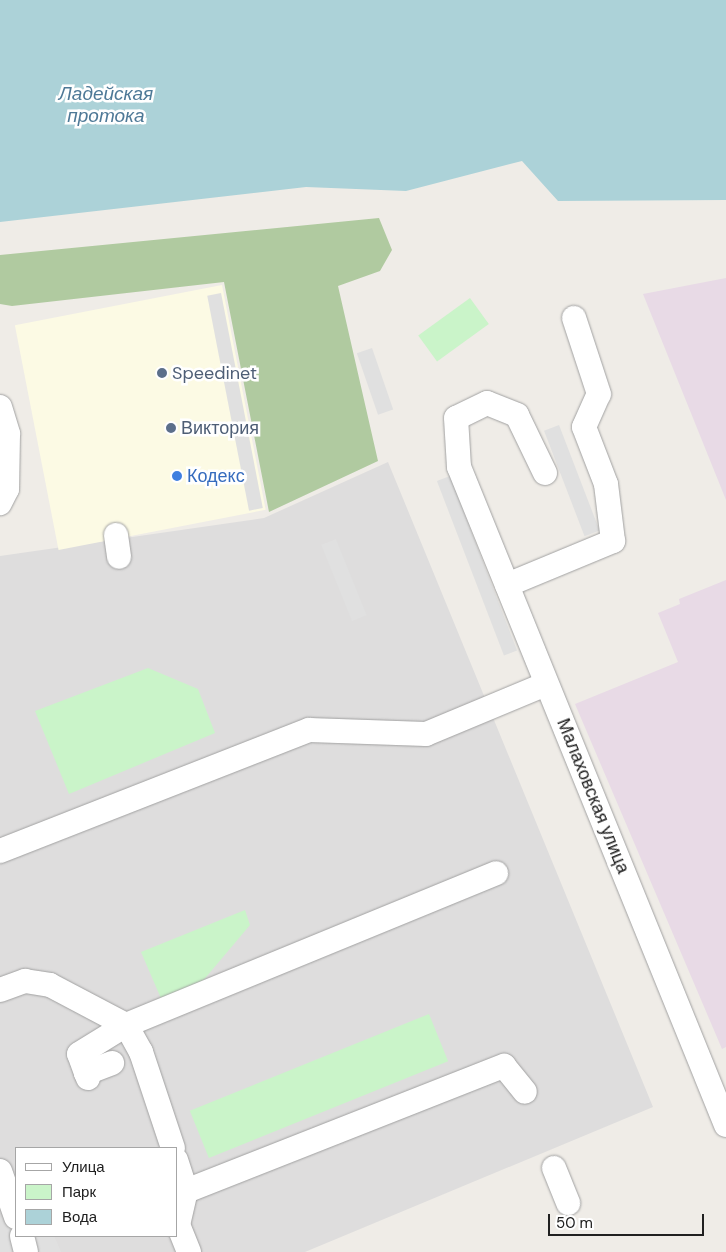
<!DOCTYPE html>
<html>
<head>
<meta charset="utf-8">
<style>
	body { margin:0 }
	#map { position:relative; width:726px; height:1252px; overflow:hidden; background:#efece7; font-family:"DM Sans",sans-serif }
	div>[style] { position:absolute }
	.residential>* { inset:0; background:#dedddd }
	.industrial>* { inset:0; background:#e8dae6 }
	.education>* { inset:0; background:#fcfae4; transform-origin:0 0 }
	.forest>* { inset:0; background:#b0caa0 }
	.park>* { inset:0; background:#caf4c9; transform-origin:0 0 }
	.parking>* { inset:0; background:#e0e0e0; transform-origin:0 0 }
	.water>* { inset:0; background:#acd2d8 }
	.roads { filter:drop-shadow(0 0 1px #a1a1a1) drop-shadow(0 0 1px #a1a1a1) }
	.minor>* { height:24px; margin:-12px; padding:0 12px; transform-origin:12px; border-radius:12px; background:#fff }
	.dots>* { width:14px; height:14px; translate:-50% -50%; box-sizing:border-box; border:2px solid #fff; border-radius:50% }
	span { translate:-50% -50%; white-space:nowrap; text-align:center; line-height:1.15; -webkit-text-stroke:5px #fff; paint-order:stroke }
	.service-label { font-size:18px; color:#4e5e75 }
	.left { translate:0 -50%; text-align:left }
	.shop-label { font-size:18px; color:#366cbe }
	.street-label { font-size:18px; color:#202020 }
	.water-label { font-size:19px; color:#4e7997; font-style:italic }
	.legend { position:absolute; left:15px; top:1147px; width:162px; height:90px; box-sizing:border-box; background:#fff; border:1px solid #a6a6a6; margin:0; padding:6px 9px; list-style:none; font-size:15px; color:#202020 }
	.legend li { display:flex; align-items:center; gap:10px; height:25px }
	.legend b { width:25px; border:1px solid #a6a6a6 }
	.scale { position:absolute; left:548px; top:1214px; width:156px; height:22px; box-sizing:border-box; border:2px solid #202020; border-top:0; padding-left:6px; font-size:15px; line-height:18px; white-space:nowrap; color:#202020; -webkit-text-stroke:4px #fff; paint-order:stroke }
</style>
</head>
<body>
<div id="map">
	<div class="residential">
		<i style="clip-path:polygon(evenodd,388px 462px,653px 1107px,305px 1252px,0 1252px,0 556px,264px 518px,388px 462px,16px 1148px,176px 1148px,176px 1236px,16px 1236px,16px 1148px)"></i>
	</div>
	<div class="industrial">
		<i style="clip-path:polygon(726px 278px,726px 500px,643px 294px)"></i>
		<i style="clip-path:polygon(726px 580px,726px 1047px,722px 1049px,575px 704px,678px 662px,658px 613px,680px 604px,679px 599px)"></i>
	</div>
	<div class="education">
		<i style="left:222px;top:285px;width:229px;height:211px;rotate:79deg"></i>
	</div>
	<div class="forest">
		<i style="clip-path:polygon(379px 218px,392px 250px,380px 271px,338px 286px,378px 461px,269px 512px,224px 282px,12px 306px,0 304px,0 255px)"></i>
	</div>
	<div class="park">
		<i style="left:470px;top:298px;width:32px;height:64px;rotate:54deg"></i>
		<i style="clip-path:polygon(148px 668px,198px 689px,215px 733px,69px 794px,35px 711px)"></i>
		<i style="clip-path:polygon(245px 910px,250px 925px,196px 989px,163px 1003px,141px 952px)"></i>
		<i style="left:429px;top:1014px;width:51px;height:258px;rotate:68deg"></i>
	</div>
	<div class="parking">
		<i style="left:221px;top:293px;width:219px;height:14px;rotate:79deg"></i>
		<i style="left:372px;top:348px;width:65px;height:16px;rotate:71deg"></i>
		<i style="left:559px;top:425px;width:113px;height:16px;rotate:69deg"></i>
		<i style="left:450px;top:476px;width:187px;height:14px;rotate:69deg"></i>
		<i style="left:336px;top:539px;width:82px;height:16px;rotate:68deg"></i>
		<i style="clip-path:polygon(16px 1211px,16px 1236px,54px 1236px,61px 1252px,0 1252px,0 1218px)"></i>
	</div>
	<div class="water">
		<i style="clip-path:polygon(0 0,726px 0,726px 200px,558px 201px,522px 161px,406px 191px,306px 187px,0 222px)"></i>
	</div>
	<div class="roads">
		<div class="minor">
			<i style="left:0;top:407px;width:28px;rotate:73deg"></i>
			<i style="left:8px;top:434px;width:55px;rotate:91deg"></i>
			<i style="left:7px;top:489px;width:16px;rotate:117deg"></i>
			<i style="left:545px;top:473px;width:64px;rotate:-115.8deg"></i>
			<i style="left:517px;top:415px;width:32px;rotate:-158deg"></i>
			<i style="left:487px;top:403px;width:34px;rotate:154deg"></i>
			<i style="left:456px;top:418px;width:49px;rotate:86.5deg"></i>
			<i style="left:459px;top:467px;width:710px;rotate:67.91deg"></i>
			<i style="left:116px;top:535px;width:22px;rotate:82deg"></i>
			<i style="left:507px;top:585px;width:115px;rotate:-22.5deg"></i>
			<i style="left:613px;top:541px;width:57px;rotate:-97deg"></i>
			<i style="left:606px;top:484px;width:61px;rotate:-111.1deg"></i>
			<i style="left:584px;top:427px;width:36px;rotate:-66deg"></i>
			<i style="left:599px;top:394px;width:80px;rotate:-108.2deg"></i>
			<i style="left:0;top:851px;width:332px;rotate:-21.4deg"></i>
			<i style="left:309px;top:730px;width:117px;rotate:2deg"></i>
			<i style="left:426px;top:734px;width:130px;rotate:-22.6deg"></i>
			<i style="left:0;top:990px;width:27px;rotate:-20deg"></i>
			<i style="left:25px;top:981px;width:25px;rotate:9deg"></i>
			<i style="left:50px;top:985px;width:86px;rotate:27.8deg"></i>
			<i style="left:126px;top:1025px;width:31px;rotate:61deg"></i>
			<i style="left:141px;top:1052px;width:101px;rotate:71.6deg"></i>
			<i style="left:86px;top:1073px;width:20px;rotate:-110deg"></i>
			<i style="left:79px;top:1054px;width:55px;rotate:-31.7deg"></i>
			<i style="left:126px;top:1025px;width:400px;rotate:-22.3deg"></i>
			<i style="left:88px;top:1078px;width:5px;rotate:-112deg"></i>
			<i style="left:86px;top:1073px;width:28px;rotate:-21deg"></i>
			<i style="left:176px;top:1160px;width:33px;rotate:72deg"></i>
			<i style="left:554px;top:1168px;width:38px;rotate:68deg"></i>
			<i style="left:0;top:1171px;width:49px;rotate:70.8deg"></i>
			<i style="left:22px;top:1236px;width:16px;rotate:76deg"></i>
			<i style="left:189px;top:1252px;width:29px;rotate:-112deg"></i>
			<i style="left:178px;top:1225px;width:35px;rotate:-77deg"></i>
			<i style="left:186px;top:1191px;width:342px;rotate:-21.5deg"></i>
			<i style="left:504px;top:1066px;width:33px;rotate:51deg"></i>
		</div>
	</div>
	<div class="dots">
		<i style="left:162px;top:373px;background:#5c6f8a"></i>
		<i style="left:171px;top:428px;background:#5c6f8a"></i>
		<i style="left:177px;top:476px;background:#3f7fe0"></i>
	</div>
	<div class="service-label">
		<span class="left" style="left:172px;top:373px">Speedinet</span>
		<span class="left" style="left:181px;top:428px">Виктория</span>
	</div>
	<div class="shop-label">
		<span class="left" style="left:187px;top:476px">Кодекс</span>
	</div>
	<div class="street-label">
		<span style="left:593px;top:796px;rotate:68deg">Малаховская улица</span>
	</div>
	<div class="water-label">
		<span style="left:106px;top:105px">Ладейская<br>протока</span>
	</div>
	<ul class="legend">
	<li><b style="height:6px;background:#fff"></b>Улица</li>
	<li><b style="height:14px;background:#caf4c9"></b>Парк</li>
	<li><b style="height:14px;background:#acd2d8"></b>Вода</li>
	</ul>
	<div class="scale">50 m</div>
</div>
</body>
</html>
